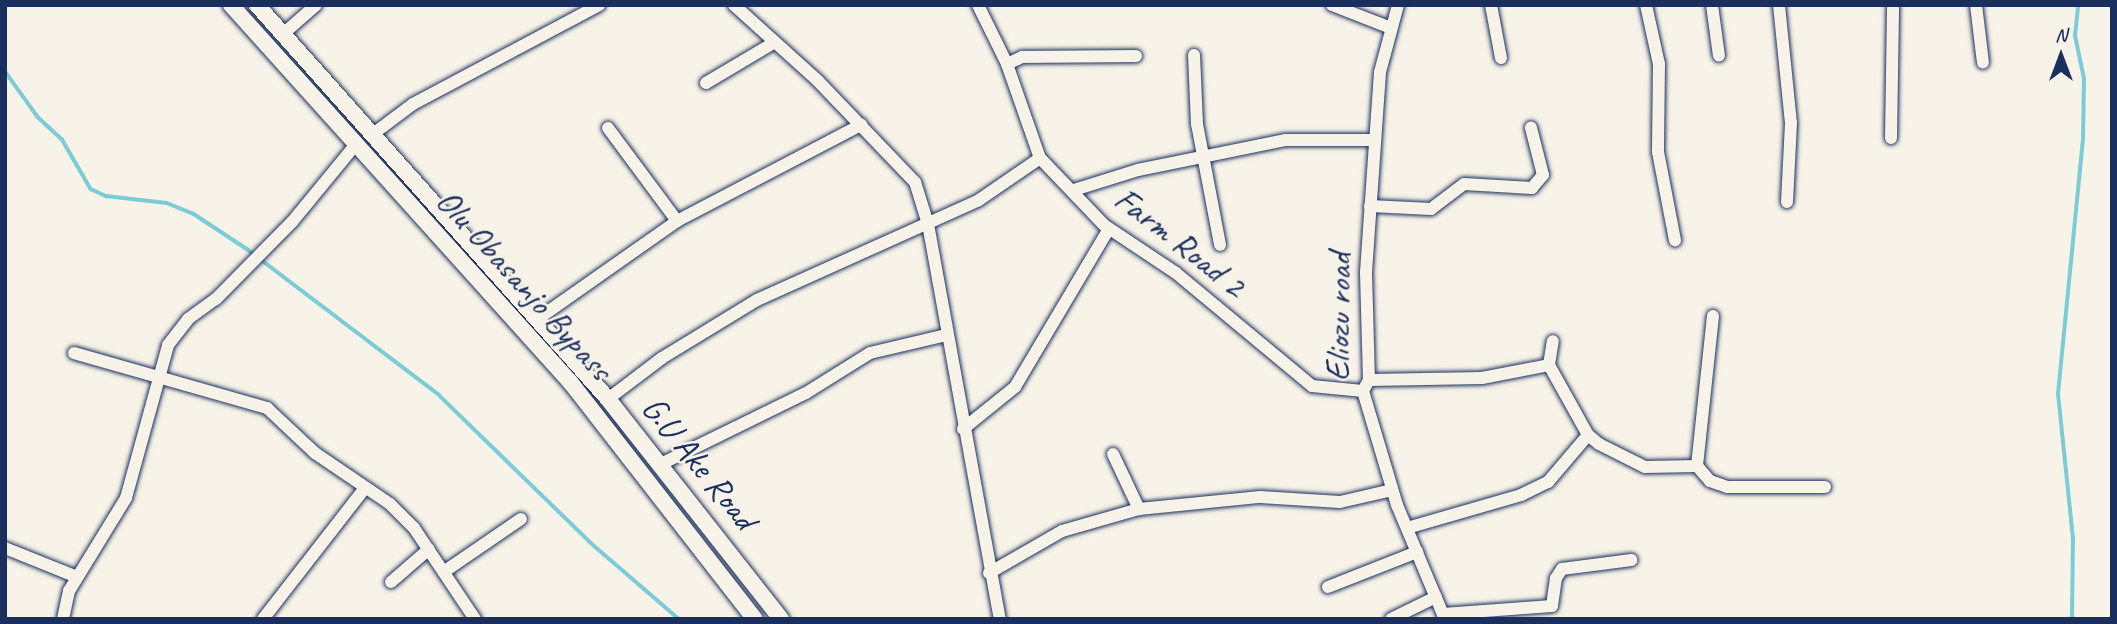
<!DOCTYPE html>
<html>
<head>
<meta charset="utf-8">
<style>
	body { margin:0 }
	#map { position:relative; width:2117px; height:624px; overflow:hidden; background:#f7f3e8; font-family:Caveat,sans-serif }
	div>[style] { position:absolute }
	.stream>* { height:3.5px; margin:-1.75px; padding:0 1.75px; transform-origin:1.75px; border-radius:1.75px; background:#7cccd7 }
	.roads { filter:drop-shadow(0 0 2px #1b2f5e) drop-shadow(0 0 2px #1b2f5e) }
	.minor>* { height:12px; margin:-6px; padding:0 6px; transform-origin:6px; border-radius:6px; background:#f7f3e8 }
	.major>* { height:16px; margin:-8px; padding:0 8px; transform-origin:8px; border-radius:8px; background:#f7f3e8 }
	span { translate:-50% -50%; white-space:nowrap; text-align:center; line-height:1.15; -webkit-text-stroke:5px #f7f3e8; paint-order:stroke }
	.street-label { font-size:35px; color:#1b2f5e }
	.frame { position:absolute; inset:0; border:7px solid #1b2f5e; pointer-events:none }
	.north { position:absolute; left:2026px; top:21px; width:70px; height:70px; -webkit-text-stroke:5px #f7f3e8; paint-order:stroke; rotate:0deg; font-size:19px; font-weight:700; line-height:28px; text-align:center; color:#1b2f5e }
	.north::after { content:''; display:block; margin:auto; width:24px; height:32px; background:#1b2f5e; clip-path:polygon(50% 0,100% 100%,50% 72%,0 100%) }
</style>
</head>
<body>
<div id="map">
	<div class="stream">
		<i style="left:5px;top:71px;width:57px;rotate:54.3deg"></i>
		<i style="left:38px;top:117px;width:33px;rotate:43deg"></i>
		<i style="left:62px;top:139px;width:58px;rotate:59.9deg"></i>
		<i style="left:91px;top:189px;width:17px;rotate:25deg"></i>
		<i style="left:106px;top:196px;width:61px;rotate:6.5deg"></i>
		<i style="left:167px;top:203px;width:29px;rotate:22deg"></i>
		<i style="left:194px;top:214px;width:64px;rotate:33.4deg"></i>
		<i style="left:247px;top:249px;width:241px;rotate:37.2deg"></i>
		<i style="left:439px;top:395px;width:212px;rotate:44.2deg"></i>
		<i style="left:591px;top:543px;width:116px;rotate:40.8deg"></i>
		<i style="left:2072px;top:619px;width:80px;rotate:-89.3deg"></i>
		<i style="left:2073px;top:539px;width:146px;rotate:-95.9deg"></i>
		<i style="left:2058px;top:394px;width:255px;rotate:-84.4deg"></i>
		<i style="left:2083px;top:140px;width:61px;rotate:-89.1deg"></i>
		<i style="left:2084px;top:79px;width:44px;rotate:-101.8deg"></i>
		<i style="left:2075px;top:36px;width:31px;rotate:-84deg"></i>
	</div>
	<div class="roads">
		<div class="minor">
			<i style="left:734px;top:5px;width:113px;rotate:42.1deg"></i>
			<i style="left:818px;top:81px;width:140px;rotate:46.2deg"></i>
			<i style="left:915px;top:182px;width:44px;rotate:72.8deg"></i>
			<i style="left:928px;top:224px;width:402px;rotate:79.7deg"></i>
			<i style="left:978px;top:5px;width:66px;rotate:63.8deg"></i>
			<i style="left:1007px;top:64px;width:100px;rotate:70.7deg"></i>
			<i style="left:1040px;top:158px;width:93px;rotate:46.3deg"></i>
			<i style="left:1104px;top:225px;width:87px;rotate:33.7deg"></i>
			<i style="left:1176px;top:273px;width:177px;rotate:39.7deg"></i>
			<i style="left:1312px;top:386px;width:51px;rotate:5.6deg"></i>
			<i style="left:1332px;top:5px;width:63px;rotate:21.3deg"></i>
			<i style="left:1398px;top:5px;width:69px;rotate:105deg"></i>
			<i style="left:1380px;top:72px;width:201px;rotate:94deg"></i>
			<i style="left:1366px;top:273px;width:107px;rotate:88.4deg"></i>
			<i style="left:1369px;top:380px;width:13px;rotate:119deg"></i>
			<i style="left:1363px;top:391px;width:119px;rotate:73.4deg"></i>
			<i style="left:1397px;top:505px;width:124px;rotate:67.2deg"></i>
			<i style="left:1491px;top:5px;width:54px;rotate:79.3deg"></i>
			<i style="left:1646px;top:5px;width:60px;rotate:77.6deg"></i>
			<i style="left:1659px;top:64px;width:88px;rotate:90.7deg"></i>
			<i style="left:1658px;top:152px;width:90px;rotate:79.1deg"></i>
			<i style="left:1712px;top:5px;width:51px;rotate:82.2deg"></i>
			<i style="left:1779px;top:5px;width:119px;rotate:84.2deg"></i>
			<i style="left:1791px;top:123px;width:79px;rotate:92.9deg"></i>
			<i style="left:1976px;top:5px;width:58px;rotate:83.1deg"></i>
			<i style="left:283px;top:34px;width:44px;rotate:-41.3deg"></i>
			<i style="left:1194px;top:55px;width:69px;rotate:87.5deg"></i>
			<i style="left:1197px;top:124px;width:123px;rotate:79.2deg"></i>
			<i style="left:1007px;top:64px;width:17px;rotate:-25deg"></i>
			<i style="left:1022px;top:57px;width:114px;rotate:-0.5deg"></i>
			<i style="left:706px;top:83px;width:80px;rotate:-30.7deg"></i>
			<i style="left:608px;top:128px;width:116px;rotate:53.4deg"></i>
			<i style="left:373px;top:134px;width:50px;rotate:-36.9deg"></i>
			<i style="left:413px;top:104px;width:211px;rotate:-28deg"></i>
			<i style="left:1891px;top:138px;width:133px;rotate:-89.1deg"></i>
			<i style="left:1074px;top:190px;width:67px;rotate:-17.4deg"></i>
			<i style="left:1138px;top:170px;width:151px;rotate:-11.5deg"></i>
			<i style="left:1286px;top:140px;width:89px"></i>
			<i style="left:1370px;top:206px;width:61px;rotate:2.8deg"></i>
			<i style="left:1431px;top:209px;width:41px;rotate:-37.1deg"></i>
			<i style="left:1464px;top:184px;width:68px;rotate:3.4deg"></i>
			<i style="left:1532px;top:188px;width:17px;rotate:-50deg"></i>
			<i style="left:1543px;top:175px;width:49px;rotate:-104.3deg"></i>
			<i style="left:1713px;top:316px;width:151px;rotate:96.1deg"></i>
			<i style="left:1697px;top:466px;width:20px;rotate:49deg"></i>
			<i style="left:1710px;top:481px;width:18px;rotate:19deg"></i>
			<i style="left:1727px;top:487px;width:98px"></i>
			<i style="left:539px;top:318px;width:169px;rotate:-35.1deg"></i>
			<i style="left:677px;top:221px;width:208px;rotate:-27.6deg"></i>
			<i style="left:74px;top:353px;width:201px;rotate:15.9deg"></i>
			<i style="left:267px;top:408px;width:66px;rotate:43.2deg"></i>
			<i style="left:315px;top:453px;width:91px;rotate:34.2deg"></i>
			<i style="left:390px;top:504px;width:34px;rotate:45deg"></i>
			<i style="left:414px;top:528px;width:110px;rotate:56.2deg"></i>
			<i style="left:1549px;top:365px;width:24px;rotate:-81deg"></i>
			<i style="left:1369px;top:380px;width:113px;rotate:-1deg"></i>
			<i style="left:1482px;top:378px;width:68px;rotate:-11deg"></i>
			<i style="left:1549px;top:365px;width:80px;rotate:60.9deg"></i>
			<i style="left:1588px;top:435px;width:14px;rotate:39deg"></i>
			<i style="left:1599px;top:444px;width:51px;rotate:26.6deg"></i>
			<i style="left:1645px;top:467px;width:52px;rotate:-1.1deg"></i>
			<i style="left:608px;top:399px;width:68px;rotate:-37.2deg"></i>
			<i style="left:662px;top:358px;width:111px;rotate:-31.4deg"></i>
			<i style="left:757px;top:300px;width:243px;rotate:-24.2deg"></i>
			<i style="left:979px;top:200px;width:74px;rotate:-34.5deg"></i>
			<i style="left:963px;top:429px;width:67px;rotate:-38.9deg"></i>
			<i style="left:1015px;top:387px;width:184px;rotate:-59.3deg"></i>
			<i style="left:1113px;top:454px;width:61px;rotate:64.7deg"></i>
			<i style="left:661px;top:464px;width:161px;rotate:-26.1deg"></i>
			<i style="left:806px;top:393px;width:75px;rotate:-32deg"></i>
			<i style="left:870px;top:353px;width:79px;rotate:-13.2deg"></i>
			<i style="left:1407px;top:528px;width:119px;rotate:-16.1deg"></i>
			<i style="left:1521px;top:495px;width:30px;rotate:-26deg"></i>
			<i style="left:1548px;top:482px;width:62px;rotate:-49.6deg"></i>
			<i style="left:5px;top:548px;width:78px;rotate:21.9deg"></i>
			<i style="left:445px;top:571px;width:92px;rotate:-34.4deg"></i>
			<i style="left:989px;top:573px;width:84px;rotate:-29.9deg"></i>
			<i style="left:1062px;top:531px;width:80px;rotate:-15.9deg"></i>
			<i style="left:1139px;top:509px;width:122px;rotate:-5.7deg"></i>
			<i style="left:1260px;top:497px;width:80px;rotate:3.6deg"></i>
			<i style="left:1340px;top:502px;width:53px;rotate:-13deg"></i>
			<i style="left:391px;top:582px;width:50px;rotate:-41deg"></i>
			<i style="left:1328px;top:587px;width:96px;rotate:-21.5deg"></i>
			<i style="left:1443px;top:614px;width:109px;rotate:-4.2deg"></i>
			<i style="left:1552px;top:606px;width:28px;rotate:-82deg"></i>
			<i style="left:1556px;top:578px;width:11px;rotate:-56deg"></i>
			<i style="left:1562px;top:569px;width:70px;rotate:-7.4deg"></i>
			<i style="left:63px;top:619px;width:29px;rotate:-78deg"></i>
			<i style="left:69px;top:591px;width:109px;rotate:-58.5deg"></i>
			<i style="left:126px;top:498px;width:159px;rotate:-74.6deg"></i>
			<i style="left:168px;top:345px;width:33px;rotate:-52deg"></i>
			<i style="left:188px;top:319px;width:34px;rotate:-36deg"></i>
			<i style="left:216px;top:299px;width:108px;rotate:-45.4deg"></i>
			<i style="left:292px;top:222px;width:101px;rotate:-50.6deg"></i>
			<i style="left:263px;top:619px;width:166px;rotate:-52.1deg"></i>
			<i style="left:1391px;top:619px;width:50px;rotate:-26.1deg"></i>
		</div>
		<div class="major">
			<i style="left:231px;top:5px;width:508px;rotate:48.03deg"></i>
			<i style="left:571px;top:383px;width:299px;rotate:52.1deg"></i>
			<i style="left:257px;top:5px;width:528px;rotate:48.3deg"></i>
			<i style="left:608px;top:399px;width:280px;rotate:51.8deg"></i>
		</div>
	</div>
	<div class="street-label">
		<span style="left:1180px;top:242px;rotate:38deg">Farm Road 2</span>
		<span style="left:524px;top:285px;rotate:48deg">Olu Obasanjo Bypass</span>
		<span style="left:1339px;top:317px;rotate:-89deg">Eliozu road</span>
		<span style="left:699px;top:463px;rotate:51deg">G.U Ake Road</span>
	</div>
	<div class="frame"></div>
	<div class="north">N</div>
</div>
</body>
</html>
